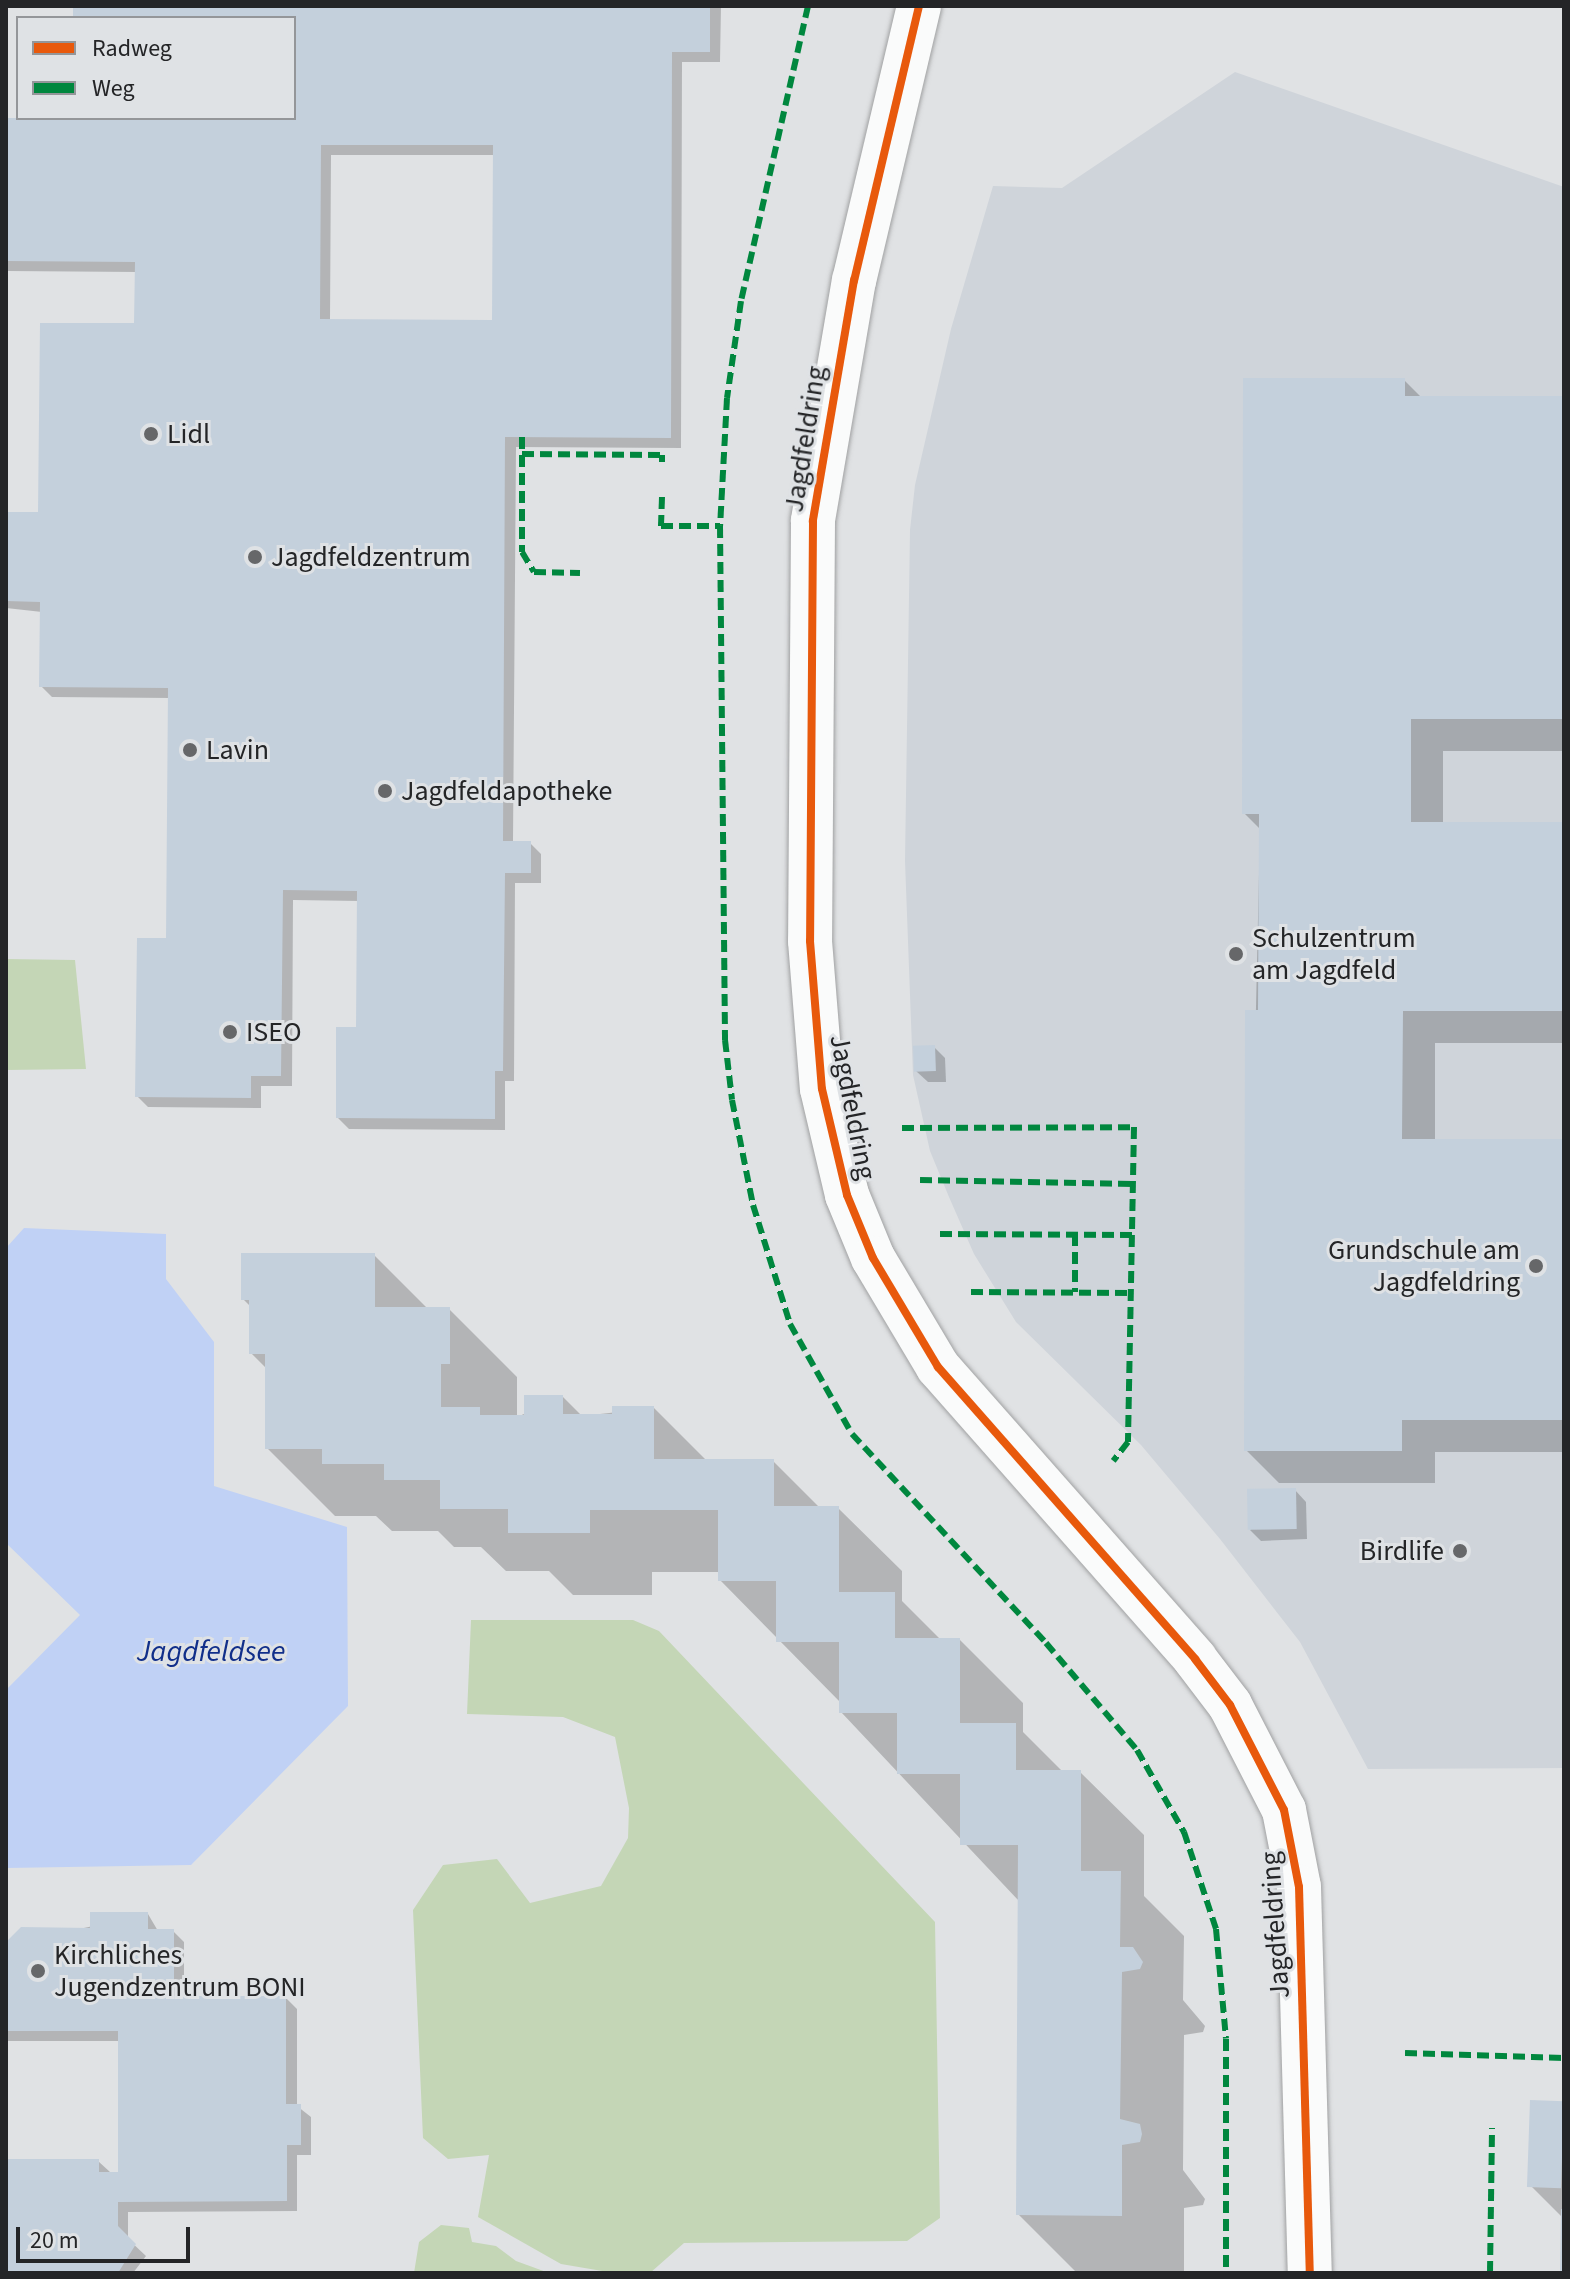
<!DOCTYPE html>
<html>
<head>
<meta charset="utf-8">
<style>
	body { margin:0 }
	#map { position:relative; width:1570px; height:2279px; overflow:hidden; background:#e0e2e4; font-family:"Source Sans 3",sans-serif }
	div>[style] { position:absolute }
	.built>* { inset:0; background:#cfd4da }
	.green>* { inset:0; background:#c4d6b6 }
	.water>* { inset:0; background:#c0d1f5 }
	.shadow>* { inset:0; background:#0003 }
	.building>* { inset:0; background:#c4d0dc; transform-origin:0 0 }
	.roads { filter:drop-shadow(0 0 2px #a0a1a2) drop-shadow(0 0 2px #a0a1a2) }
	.minor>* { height:44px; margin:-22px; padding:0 22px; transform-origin:22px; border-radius:22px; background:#fafbfb }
	.quiet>* { height:6px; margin-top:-3px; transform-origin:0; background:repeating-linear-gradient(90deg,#00873e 0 12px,transparent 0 18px) }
	.cycleway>* { height:8px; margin:-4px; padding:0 4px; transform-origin:4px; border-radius:4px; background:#e8590c }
	.dots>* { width:22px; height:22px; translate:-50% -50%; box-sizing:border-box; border:4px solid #dfe2e5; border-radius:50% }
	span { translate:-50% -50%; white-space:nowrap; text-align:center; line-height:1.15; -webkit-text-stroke:6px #dfe2e5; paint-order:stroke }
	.poi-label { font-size:28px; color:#242527 }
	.left { translate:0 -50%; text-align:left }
	.right { translate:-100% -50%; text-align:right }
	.street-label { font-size:28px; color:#242527 }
	.water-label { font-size:30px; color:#112f8a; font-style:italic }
	.frame { position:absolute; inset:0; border:8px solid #242527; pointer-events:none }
	.legend { position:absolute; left:16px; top:16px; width:280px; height:104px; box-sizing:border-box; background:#dfe2e5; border:2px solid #949699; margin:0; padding:10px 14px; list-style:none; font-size:24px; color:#242527 }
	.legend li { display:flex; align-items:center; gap:16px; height:40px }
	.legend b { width:40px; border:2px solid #949699 }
	.scale { position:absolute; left:16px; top:2227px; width:174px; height:36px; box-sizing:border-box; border:4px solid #242527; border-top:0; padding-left:10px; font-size:24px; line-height:28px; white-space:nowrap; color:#242527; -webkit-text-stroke:6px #dfe2e5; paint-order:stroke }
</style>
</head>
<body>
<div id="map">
	<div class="built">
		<i style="clip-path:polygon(1235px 72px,1564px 187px,1564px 1768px,1368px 1769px,1300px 1642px,1220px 1539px,1141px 1445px,1016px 1322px,974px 1254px,949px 1197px,930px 1151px,913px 1075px,905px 861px,910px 530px,915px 485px,951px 329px,993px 186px,1062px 188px)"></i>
	</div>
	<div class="green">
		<i style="clip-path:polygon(6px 959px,75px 960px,86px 1069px,6px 1070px)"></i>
		<i style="clip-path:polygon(471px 1620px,633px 1620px,659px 1631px,935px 1922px,940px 2218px,907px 2241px,684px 2243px,650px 2273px,614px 2273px,561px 2264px,478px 2217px,489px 2155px,448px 2159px,423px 2138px,413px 1910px,443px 1865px,497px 1859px,530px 1903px,601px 1886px,628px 1838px,629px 1808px,615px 1737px,563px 1717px,467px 1714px)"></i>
		<i style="clip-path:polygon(441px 2225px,469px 2228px,472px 2242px,496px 2246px,516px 2261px,549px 2273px,414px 2273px,419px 2242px)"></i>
	</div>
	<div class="water">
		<i style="clip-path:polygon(24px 1228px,166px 1234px,166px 1279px,214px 1342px,214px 1486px,347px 1527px,348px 1706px,191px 1865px,6px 1868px,6px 1690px,80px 1615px,6px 1543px,6px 1248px)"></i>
	</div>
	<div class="shadow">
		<i style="clip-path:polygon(evenodd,75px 6px,721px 6px,720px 62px,682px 62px,681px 448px,516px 447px,513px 843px,530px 843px,541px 854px,541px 883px,515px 883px,514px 1081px,505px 1081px,505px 1130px,349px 1129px,338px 1118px,358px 1029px,359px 901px,293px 900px,292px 1086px,261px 1086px,261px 1108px,148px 1107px,137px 1096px,168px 940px,170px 698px,52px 697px,41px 686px,42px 612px,6px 608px,6px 514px,40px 514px,136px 325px,137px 272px,6px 271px,6px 120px,294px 118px,294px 18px,75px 18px,75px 6px,331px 155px,495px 155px,494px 322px,330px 322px,331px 155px)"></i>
		<i style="clip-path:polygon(1404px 380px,1422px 398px,1564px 398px,1564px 751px,1443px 751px,1443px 824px,1564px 824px,1564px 1043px,1435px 1043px,1435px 1141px,1564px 1141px,1564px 1452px,1435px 1452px,1435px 1483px,1279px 1483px,1246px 1450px,1260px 829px,1244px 813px)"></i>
		<i style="clip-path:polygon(934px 1047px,945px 1058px,946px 1082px,928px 1082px,916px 1071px)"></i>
		<i style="clip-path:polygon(374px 1255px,428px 1309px,449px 1309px,517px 1377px,517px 1417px,563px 1397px,582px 1416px,654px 1408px,707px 1461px,773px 1461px,820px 1508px,838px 1508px,902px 1571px,902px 1601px,941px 1640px,960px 1640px,1023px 1703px,1023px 1732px,1063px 1772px,1080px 1772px,1144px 1835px,1144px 1896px,1184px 1936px,1183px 2000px,1205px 2026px,1203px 2032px,1184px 2035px,1183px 2170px,1205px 2199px,1203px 2205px,1184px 2208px,1184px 2273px,1077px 2273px,1018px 2214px,1020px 1902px,841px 1712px,841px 1703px,720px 1580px,720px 1572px,652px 1572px,652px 1595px,573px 1595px,549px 1571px,506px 1571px,481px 1547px,454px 1547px,438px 1531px,392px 1531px,376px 1516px,335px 1516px,267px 1448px,267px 1369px,251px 1353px,251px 1307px,243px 1299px)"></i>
		<i style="clip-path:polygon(1295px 1490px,1306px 1502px,1307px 1539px,1261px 1541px,1250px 1530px)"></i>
		<i style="clip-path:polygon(148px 1914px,158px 1931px,173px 1931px,184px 1942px,184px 1998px,286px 1998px,297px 2009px,297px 2106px,311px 2117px,311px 2155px,297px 2155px,297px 2211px,128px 2212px,128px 2239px,146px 2256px,133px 2273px,6px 2273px,6px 2161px,98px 2161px,110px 2172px,120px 2174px,120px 2041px,7px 2041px,6px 1945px)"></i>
		<i style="clip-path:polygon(1564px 2103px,1564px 2273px,1562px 2273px,1563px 2218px,1531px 2186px)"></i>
	</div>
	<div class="building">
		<i style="clip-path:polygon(evenodd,73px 6px,710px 6px,710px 52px,672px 52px,671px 438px,505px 437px,503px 841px,531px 841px,531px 873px,505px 873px,503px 1071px,495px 1071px,495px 1119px,336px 1118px,336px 1027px,356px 1027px,357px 891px,283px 890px,281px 1076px,251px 1076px,251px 1098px,135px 1097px,137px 938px,166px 938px,168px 688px,39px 687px,40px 602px,6px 601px,6px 512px,38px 512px,40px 323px,134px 323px,135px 262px,6px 261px,6px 118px,294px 118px,294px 18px,73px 18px,73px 6px,321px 145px,493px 145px,492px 320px,320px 319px,321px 145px)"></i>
		<i style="clip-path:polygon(1243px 378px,1405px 378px,1405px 396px,1564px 396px,1564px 719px,1411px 719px,1411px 822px,1564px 822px,1564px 1011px,1403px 1011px,1402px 1139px,1564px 1139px,1564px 1420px,1402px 1420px,1402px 1451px,1244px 1451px,1245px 1010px,1258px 1010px,1259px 814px,1242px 814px)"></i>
		<i style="left:935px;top:1045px;width:26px;height:22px;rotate:88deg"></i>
		<i style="clip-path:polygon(241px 1253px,375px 1253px,375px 1307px,450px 1307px,450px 1364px,441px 1364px,441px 1407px,480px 1407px,480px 1415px,524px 1415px,524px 1395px,563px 1395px,563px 1414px,612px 1414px,612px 1406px,654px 1406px,654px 1459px,774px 1459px,774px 1506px,839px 1506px,839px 1592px,895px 1592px,895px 1638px,960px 1638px,960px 1723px,1016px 1723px,1016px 1770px,1081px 1770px,1081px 1871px,1121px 1871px,1120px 1947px,1133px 1947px,1143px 1962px,1140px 1969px,1122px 1972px,1120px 2119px,1140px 2124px,1142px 2134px,1140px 2142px,1122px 2145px,1122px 2216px,1016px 2215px,1018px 1845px,960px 1845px,960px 1774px,897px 1774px,897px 1713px,839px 1713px,839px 1642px,776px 1642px,776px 1581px,718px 1581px,718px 1510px,590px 1510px,590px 1533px,508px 1533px,508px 1509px,440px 1509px,440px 1480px,384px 1480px,384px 1464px,322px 1464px,322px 1449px,265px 1449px,265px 1354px,249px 1354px,249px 1300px,241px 1300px)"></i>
		<i style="left:1296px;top:1488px;width:41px;height:49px;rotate:89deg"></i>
		<i style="clip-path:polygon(90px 1912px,148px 1912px,148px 1929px,174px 1929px,174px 1996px,286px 1996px,286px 2104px,301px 2104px,301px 2145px,287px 2145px,287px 2201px,118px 2202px,118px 2226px,136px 2244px,118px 2273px,6px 2273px,6px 2159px,99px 2159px,99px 2172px,118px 2172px,118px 2031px,6px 2031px,6px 1942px,21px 1927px,90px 1928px)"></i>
		<i style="left:1530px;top:2100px;width:34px;height:87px;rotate:2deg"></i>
		<i style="clip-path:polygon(1561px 2209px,1564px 2209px,1564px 2273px,1560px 2273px)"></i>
	</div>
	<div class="roads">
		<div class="minor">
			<i style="left:919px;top:6px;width:282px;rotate:103.3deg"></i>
			<i style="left:854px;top:280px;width:244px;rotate:99.7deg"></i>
			<i style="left:813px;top:521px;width:420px;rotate:90.4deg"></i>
			<i style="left:810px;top:941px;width:148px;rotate:85.4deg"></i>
			<i style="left:822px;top:1089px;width:109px;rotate:76.7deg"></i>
			<i style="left:847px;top:1195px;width:68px;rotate:67.6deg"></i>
			<i style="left:873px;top:1258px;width:127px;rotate:59.2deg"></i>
			<i style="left:938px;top:1367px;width:389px;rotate:48.6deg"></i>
			<i style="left:1195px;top:1659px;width:58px;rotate:52.7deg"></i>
			<i style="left:1230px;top:1705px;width:118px;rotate:62.8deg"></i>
			<i style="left:1284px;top:1810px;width:78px;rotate:79deg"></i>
			<i style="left:1299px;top:1887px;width:386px;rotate:88.4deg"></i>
		</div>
	</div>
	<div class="quiet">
		<i style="left:808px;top:6px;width:303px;rotate:102.8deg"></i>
		<i style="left:741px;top:301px;width:98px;rotate:98.2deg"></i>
		<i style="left:727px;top:398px;width:128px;rotate:93.1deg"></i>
		<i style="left:720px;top:526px;width:514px;rotate:89.44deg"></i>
		<i style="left:725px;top:1040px;width:60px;rotate:83.3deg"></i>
		<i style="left:732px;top:1100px;width:107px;rotate:78.7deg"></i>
		<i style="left:753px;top:1205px;width:125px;rotate:72.7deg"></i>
		<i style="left:790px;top:1324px;width:126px;rotate:60.6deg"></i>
		<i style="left:852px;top:1434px;width:285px;rotate:47.1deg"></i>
		<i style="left:1046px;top:1643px;width:140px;rotate:49.6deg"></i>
		<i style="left:1137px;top:1750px;width:95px;rotate:60.2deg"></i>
		<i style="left:1184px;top:1832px;width:102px;rotate:71.7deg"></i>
		<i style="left:1216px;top:1929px;width:110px;rotate:84.8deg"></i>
		<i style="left:1226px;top:2039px;width:234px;rotate:90deg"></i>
		<i style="left:522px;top:437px;width:115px;rotate:90deg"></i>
		<i style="left:522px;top:552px;width:23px;rotate:59deg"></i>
		<i style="left:534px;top:572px;width:46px;rotate:1.2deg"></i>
		<i style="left:522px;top:454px;width:140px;rotate:0.4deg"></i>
		<i style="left:662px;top:455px;width:7px;rotate:90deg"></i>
		<i style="left:662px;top:497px;width:29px;rotate:92deg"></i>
		<i style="left:661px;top:526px;width:59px"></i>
		<i style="left:902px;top:1128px;width:232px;rotate:-0.2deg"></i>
		<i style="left:1134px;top:1127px;width:315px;rotate:91.1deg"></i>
		<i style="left:1128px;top:1442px;width:24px;rotate:128deg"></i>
		<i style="left:920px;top:1180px;width:213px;rotate:1.1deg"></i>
		<i style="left:940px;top:1234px;width:192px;rotate:0.3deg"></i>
		<i style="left:1075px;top:1234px;width:58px;rotate:90deg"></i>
		<i style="left:971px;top:1292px;width:160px;rotate:0.4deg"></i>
		<i style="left:1405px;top:2053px;width:159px;rotate:1.8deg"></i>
		<i style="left:1490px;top:2273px;width:145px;rotate:-89.2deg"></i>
	</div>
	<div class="cycleway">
		<i style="left:919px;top:6px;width:282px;rotate:103.3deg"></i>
		<i style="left:854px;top:280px;width:244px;rotate:99.7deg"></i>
		<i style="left:813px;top:521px;width:420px;rotate:90.4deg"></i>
		<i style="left:810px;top:941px;width:148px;rotate:85.4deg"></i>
		<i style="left:822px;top:1089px;width:109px;rotate:76.7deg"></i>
		<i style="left:847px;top:1195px;width:68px;rotate:67.6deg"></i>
		<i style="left:873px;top:1258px;width:127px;rotate:59.2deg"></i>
		<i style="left:938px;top:1367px;width:389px;rotate:48.6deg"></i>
		<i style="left:1195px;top:1659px;width:58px;rotate:52.7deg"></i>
		<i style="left:1230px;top:1705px;width:118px;rotate:62.8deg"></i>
		<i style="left:1284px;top:1810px;width:78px;rotate:79deg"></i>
		<i style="left:1299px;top:1887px;width:386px;rotate:88.4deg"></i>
	</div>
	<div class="dots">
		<i style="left:151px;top:434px;background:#666769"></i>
		<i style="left:255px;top:557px;background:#666769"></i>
		<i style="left:190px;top:750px;background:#666769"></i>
		<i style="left:385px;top:791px;background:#666769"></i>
		<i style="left:1236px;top:954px;background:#666769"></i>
		<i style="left:230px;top:1032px;background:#666769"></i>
		<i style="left:1536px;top:1266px;background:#666769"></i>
		<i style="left:1460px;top:1551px;background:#666769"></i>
		<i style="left:38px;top:1971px;background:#666769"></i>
	</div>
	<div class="poi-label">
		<span class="left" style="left:167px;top:434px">Lidl</span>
		<span class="left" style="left:271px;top:557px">Jagdfeldzentrum</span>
		<span class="left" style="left:206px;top:750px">Lavin</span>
		<span class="left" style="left:401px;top:791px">Jagdfeldapotheke</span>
		<span class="left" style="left:1252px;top:954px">Schulzentrum<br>am Jagdfeld</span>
		<span class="left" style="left:246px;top:1032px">ISEO</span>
		<span class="right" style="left:1520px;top:1266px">Grundschule am<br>Jagdfeldring</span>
		<span class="right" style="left:1444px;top:1551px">Birdlife</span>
		<span class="left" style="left:54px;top:1971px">Kirchliches<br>Jugendzentrum BONI</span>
	</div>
	<div class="street-label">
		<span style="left:805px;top:439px;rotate:-81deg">Jagdfeldring</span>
		<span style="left:853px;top:1107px;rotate:79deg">Jagdfeldring</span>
		<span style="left:1275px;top:1925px;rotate:-94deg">Jagdfeldring</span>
	</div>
	<div class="water-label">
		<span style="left:211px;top:1652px">Jagdfeldsee</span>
	</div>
	<div class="frame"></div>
	<ul class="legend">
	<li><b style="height:10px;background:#e8590c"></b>Radweg</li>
	<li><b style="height:10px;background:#00873e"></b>Weg</li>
	</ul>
	<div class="scale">20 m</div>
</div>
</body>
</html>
